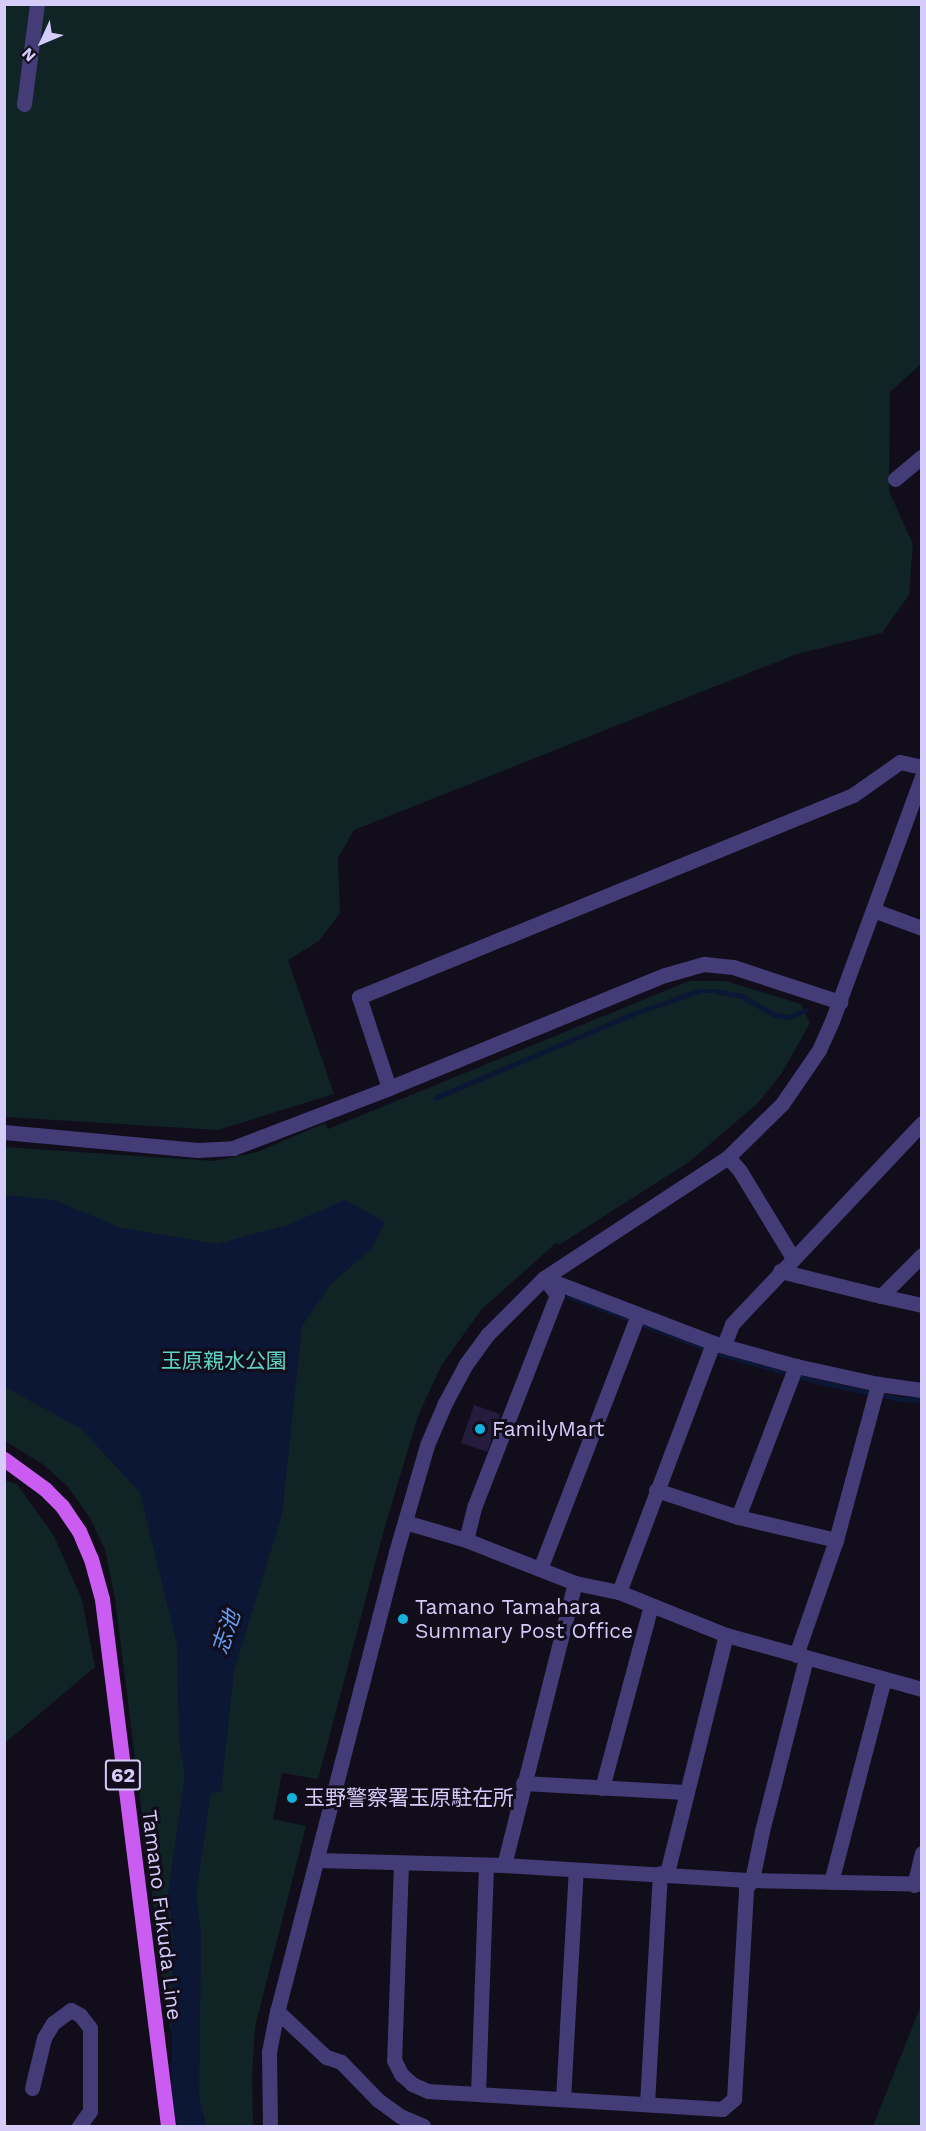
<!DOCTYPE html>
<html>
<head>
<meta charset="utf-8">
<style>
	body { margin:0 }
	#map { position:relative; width:926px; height:2131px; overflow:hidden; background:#110d1b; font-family:"Work Sans","Noto Sans JP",sans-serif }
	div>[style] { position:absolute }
	.green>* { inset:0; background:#102325 }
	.water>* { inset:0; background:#0c1635 }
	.stream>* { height:4.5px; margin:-2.25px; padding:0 2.25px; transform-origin:2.25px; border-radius:2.25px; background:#0c1635 }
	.river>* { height:28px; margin:-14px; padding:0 14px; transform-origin:14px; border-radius:14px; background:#0c1635 }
	.building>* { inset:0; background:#251b3a; transform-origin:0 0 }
	.minor>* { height:15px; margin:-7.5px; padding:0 7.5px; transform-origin:7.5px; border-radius:7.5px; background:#443c76 }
	.major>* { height:15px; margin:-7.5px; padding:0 7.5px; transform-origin:7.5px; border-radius:7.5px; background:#ca5cf1 }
	.dots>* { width:16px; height:16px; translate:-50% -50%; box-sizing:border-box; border:3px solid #110d1b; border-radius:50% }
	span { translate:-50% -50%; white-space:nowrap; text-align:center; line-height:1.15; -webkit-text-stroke:6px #110d1b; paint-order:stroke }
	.shield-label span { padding:2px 4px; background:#110d1b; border:2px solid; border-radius:4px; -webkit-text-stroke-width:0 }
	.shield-label { font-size:20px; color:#d6ccfa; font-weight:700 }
	.park-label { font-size:21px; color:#5fd3c3 }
	.poi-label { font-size:21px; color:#d6ccfa }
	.left { translate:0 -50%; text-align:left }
	.street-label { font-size:21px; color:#d6ccfa }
	.water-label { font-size:22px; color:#639ff1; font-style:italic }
	.frame { position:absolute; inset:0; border:6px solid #d6ccfa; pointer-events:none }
	.north { position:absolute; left:12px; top:12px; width:60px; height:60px; -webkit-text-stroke:4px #110d1b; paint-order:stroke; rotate:226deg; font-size:16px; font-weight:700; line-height:24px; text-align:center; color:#d6ccfa }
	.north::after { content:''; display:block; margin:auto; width:21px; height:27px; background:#d6ccfa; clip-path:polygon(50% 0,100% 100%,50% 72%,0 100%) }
</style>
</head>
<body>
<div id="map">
	<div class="green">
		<i style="clip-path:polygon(4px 5px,921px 5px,921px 364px,890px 392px,889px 491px,913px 544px,909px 595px,882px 633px,797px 654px,354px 830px,338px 858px,340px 913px,319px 941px,288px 960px,334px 1094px,218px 1130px,5px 1117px)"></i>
		<i style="clip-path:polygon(689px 981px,726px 981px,801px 1004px,810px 1023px,782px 1073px,758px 1103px,689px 1162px,559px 1245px,556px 1243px,481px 1310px,441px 1366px,418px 1416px,384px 1530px,318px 1779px,282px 1773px,273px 1819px,306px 1826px,255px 2027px,252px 2076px,253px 2126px,178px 2126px,180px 2076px,166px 2006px,115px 1599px,105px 1550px,90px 1518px,68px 1487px,44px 1465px,5px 1441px,4px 1147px,214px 1161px,257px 1152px,325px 1123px,328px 1129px)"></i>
		<i style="clip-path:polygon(4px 1480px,17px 1484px,54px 1536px,82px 1600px,95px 1667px,5px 1743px)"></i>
		<i style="clip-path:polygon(921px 2005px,921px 2126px,873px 2126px)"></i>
	</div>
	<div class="water">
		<i style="clip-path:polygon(5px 1195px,54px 1200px,121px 1228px,217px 1244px,288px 1225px,345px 1200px,385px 1222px,372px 1248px,330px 1285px,302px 1326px,282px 1514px,234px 1671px,221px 1792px,188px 1794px,179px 1738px,177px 1645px,140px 1492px,80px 1428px,5px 1387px)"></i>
	</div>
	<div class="stream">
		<i style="left:435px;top:1098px;width:215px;rotate:-23deg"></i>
		<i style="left:633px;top:1014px;width:69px;rotate:-19.5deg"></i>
		<i style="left:698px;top:991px;width:18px"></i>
		<i style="left:716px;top:991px;width:26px;rotate:11deg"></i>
		<i style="left:742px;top:996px;width:36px;rotate:30deg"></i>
		<i style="left:773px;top:1014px;width:16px;rotate:11deg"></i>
		<i style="left:789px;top:1017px;width:18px;rotate:-22deg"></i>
		<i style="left:569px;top:1296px;width:163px;rotate:20.9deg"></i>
		<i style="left:721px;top:1354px;width:99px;rotate:15.9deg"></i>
		<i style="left:816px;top:1381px;width:87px;rotate:12deg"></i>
		<i style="left:901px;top:1399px;width:21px;rotate:3deg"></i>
	</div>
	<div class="river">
		<i style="left:192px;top:2126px;width:27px;rotate:-105deg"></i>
		<i style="left:185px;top:2100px;width:163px;rotate:-89.3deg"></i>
		<i style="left:187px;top:1937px;width:43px;rotate:-96.6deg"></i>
		<i style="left:182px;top:1894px;width:140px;rotate:-81.8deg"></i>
	</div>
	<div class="building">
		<i style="left:474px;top:1405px;width:28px;height:40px;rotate:19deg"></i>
	</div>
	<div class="minor">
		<i style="left:24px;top:104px;width:101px;rotate:-82.6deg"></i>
		<i style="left:895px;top:479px;width:35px;rotate:-40deg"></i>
		<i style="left:873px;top:910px;width:52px;rotate:20.2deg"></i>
		<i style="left:389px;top:1088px;width:96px;rotate:-108.2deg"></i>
		<i style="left:359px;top:997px;width:534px;rotate:-22.24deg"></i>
		<i style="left:853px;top:795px;width:57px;rotate:-35.1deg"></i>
		<i style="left:900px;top:762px;width:23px;rotate:13deg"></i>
		<i style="left:4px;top:1132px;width:194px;rotate:5.3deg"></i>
		<i style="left:197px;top:1150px;width:36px;rotate:-3deg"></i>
		<i style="left:233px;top:1148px;width:167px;rotate:-21deg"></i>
		<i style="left:389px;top:1088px;width:298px;rotate:-22.3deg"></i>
		<i style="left:665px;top:975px;width:41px;rotate:-15.8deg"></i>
		<i style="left:704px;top:964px;width:29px;rotate:6deg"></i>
		<i style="left:733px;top:967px;width:113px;rotate:18.1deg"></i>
		<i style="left:728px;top:1157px;width:18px;rotate:49deg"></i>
		<i style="left:740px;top:1171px;width:102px;rotate:58.7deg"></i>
		<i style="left:780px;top:1271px;width:104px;rotate:13.9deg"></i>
		<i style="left:881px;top:1296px;width:58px;rotate:-45deg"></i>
		<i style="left:544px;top:1278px;width:181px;rotate:21deg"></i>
		<i style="left:713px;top:1343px;width:86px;rotate:15.5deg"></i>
		<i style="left:796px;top:1366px;width:84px;rotate:12.4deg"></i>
		<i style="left:878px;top:1384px;width:44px;rotate:7.8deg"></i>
		<i style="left:881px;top:1296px;width:42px;rotate:12.4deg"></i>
		<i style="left:724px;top:1345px;width:22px;rotate:-69deg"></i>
		<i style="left:732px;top:1324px;width:277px;rotate:-46.6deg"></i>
		<i style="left:656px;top:1490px;width:86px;rotate:18.2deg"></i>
		<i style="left:738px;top:1517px;width:101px;rotate:13.2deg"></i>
		<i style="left:738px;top:1517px;width:162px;rotate:-69deg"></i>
		<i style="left:405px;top:1522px;width:64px;rotate:16.4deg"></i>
		<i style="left:466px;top:1540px;width:117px;rotate:21.5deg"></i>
		<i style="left:575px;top:1583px;width:45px;rotate:11.6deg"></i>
		<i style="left:619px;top:1592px;width:115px;rotate:21.9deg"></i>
		<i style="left:726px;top:1635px;width:203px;rotate:15.4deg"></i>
		<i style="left:466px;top:1540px;width:36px;rotate:-76deg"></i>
		<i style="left:475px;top:1505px;width:225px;rotate:-68.7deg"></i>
		<i style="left:557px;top:1295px;width:21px;rotate:-127deg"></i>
		<i style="left:540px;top:1569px;width:272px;rotate:-68.9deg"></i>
		<i style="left:619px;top:1592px;width:266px;rotate:-69.3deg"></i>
		<i style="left:796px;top:1655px;width:122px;rotate:-70.8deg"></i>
		<i style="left:836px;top:1540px;width:162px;rotate:-74.9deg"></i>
		<i style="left:523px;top:1783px;width:162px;rotate:3.2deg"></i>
		<i style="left:602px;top:1788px;width:189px;rotate:-75deg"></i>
		<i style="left:317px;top:1860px;width:187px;rotate:1.5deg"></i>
		<i style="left:504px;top:1865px;width:248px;rotate:3.5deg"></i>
		<i style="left:752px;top:1880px;width:170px;rotate:1.3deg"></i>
		<i style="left:401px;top:1863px;width:197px;rotate:92deg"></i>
		<i style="left:394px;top:2060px;width:16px;rotate:63deg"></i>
		<i style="left:401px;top:2074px;width:15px;rotate:42deg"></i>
		<i style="left:412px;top:2084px;width:17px;rotate:24deg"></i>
		<i style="left:428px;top:2091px;width:295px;rotate:3.5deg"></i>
		<i style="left:722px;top:2109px;width:16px;rotate:-40deg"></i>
		<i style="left:734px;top:2099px;width:211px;rotate:-86.7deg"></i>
		<i style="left:746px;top:1888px;width:10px;rotate:-53deg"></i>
		<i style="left:752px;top:1880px;width:50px;rotate:-78.5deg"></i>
		<i style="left:762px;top:1831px;width:179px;rotate:-75.7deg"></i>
		<i style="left:504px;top:1865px;width:291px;rotate:-75.9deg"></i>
		<i style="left:667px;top:1873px;width:245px;rotate:-76.1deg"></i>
		<i style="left:831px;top:1882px;width:210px;rotate:-75.4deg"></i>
		<i style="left:914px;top:1885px;width:33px;rotate:-76deg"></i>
		<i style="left:277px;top:2011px;width:67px;rotate:43.2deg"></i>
		<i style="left:326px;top:2057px;width:16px;rotate:18deg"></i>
		<i style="left:341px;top:2062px;width:53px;rotate:45.8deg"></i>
		<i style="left:378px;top:2100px;width:27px;rotate:36deg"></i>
		<i style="left:400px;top:2116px;width:25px;rotate:23deg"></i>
		<i style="left:32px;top:2088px;width:51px;rotate:-76.5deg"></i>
		<i style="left:44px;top:2038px;width:17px;rotate:-59deg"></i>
		<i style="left:53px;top:2023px;width:22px;rotate:-36deg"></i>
		<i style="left:71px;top:2010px;width:10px;rotate:29deg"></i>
		<i style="left:80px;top:2015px;width:16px;rotate:52deg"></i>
		<i style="left:90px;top:2028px;width:83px;rotate:90deg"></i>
		<i style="left:90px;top:2111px;width:19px;rotate:126deg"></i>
		<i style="left:478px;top:2094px;width:228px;rotate:-88deg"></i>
		<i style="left:563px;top:2099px;width:229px;rotate:-86.8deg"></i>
		<i style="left:647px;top:2104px;width:231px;rotate:-86.8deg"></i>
		<i style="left:270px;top:2126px;width:74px;rotate:-90.8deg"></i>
		<i style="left:269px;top:2052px;width:37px;rotate:-79deg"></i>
		<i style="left:276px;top:2016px;width:479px;rotate:-75.5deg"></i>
		<i style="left:396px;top:1552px;width:111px;rotate:-73.8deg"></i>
		<i style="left:427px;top:1445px;width:46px;rotate:-66.8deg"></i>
		<i style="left:445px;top:1403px;width:44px;rotate:-61.7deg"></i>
		<i style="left:466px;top:1364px;width:37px;rotate:-54deg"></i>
		<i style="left:488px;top:1334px;width:79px;rotate:-45deg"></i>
		<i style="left:544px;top:1278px;width:220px;rotate:-33.3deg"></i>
		<i style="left:728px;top:1157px;width:76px;rotate:-44.5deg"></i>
		<i style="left:782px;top:1104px;width:65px;rotate:-55.6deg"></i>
		<i style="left:819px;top:1050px;width:32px;rotate:-66deg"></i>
		<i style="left:832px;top:1021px;width:260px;rotate:-69.8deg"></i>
	</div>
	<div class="major">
		<i style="left:4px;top:1459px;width:51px;rotate:36.2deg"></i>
		<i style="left:45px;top:1489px;width:24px;rotate:45deg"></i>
		<i style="left:62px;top:1506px;width:30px;rotate:56deg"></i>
		<i style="left:79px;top:1531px;width:30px;rotate:67deg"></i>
		<i style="left:91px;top:1559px;width:41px;rotate:74.6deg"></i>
		<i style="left:102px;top:1599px;width:531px;rotate:82.86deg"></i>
	</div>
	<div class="dots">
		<i style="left:480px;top:1429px;background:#14b3de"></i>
		<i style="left:403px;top:1619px;background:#14b3de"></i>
		<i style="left:292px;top:1798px;background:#14b3de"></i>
	</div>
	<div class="shield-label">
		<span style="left:123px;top:1775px">62</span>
	</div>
	<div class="park-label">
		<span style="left:224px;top:1361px">玉原親水公園</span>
	</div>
	<div class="poi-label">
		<span class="left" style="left:492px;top:1429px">FamilyMart</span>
		<span class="left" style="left:415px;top:1619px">Tamano Tamahara<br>Summary Post Office</span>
		<span class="left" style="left:304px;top:1798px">玉野警察署玉原駐在所</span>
	</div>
	<div class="street-label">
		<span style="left:162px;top:1915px;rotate:83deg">Tamano Fukuda Line</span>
	</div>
	<div class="water-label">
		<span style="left:226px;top:1632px;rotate:-71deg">志池</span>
	</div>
	<div class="frame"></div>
	<div class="north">N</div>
</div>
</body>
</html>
